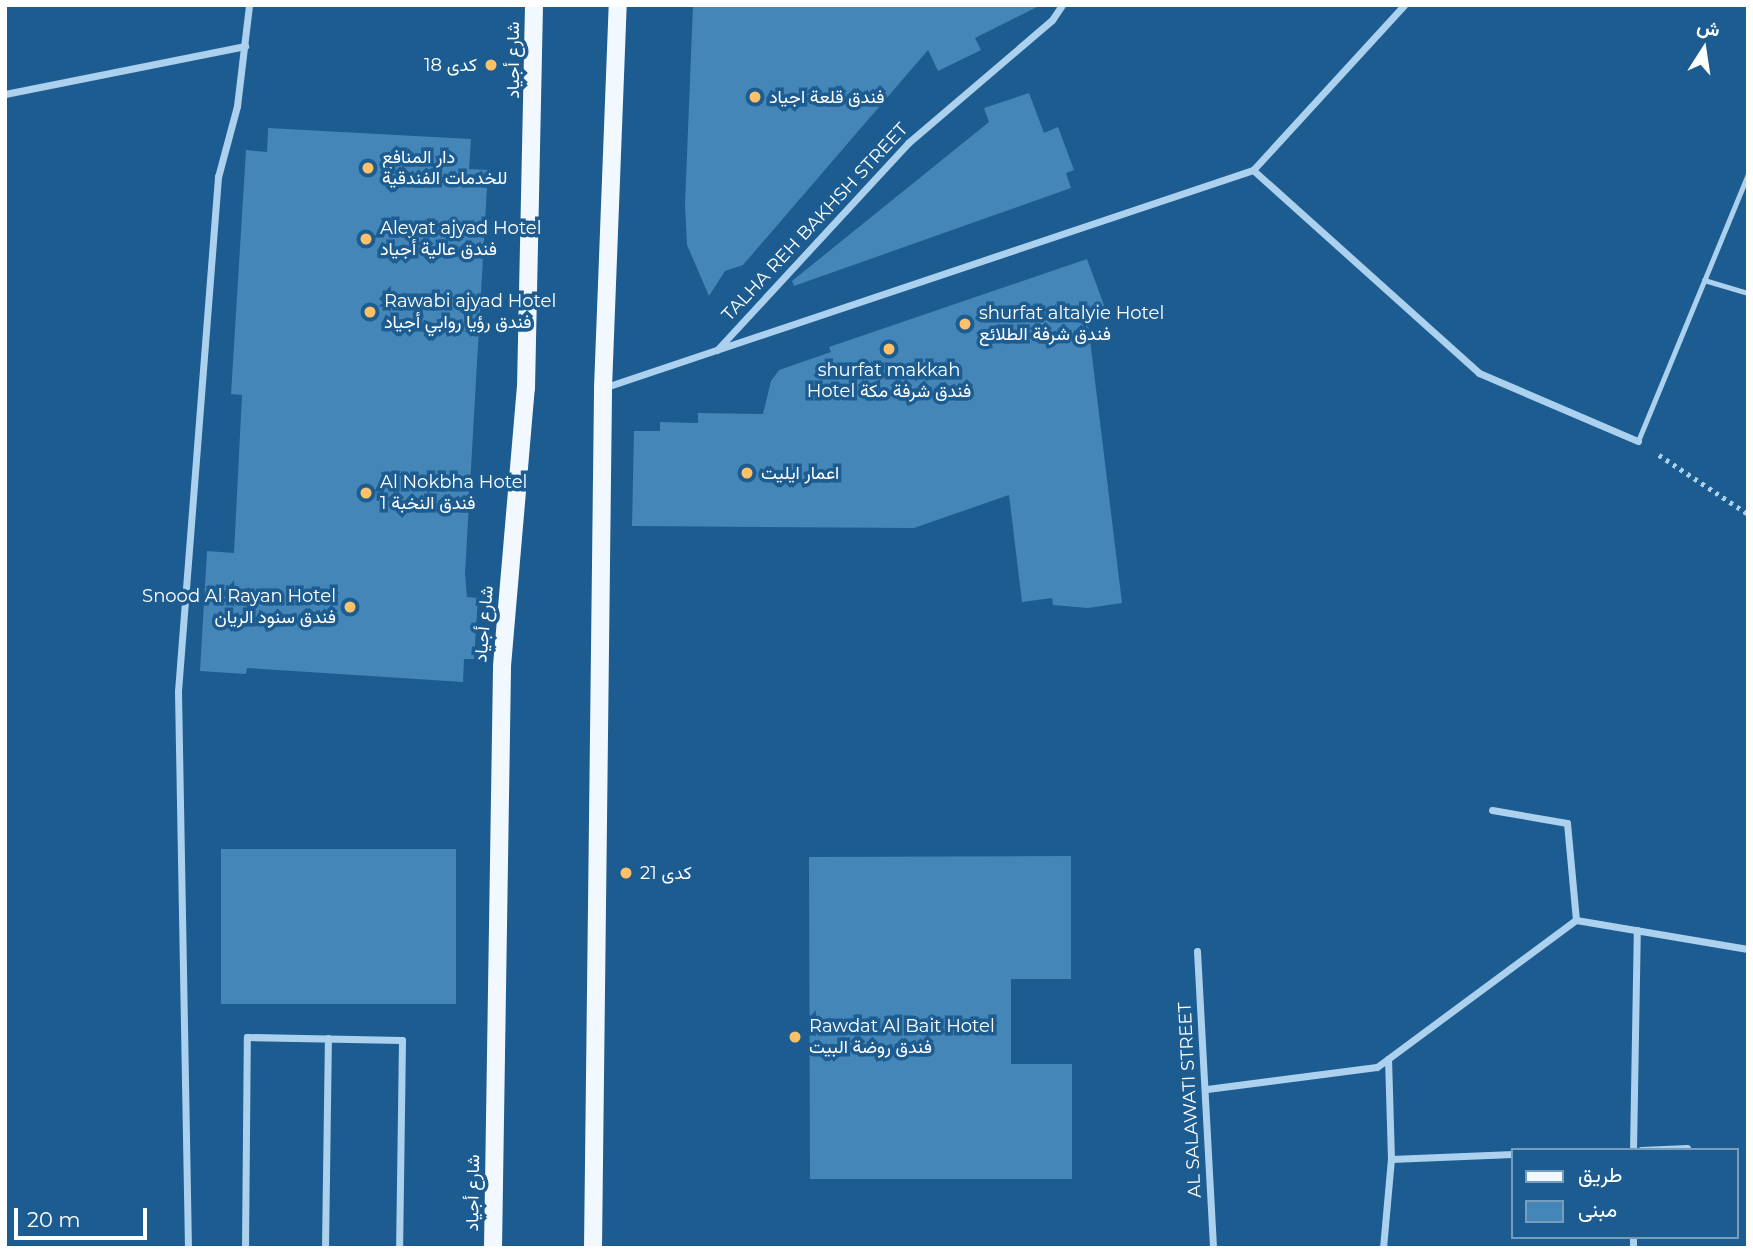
<!DOCTYPE html>
<html>
<head>
<meta charset="utf-8">
<style>
	body { margin:0 }
	#map { position:relative; width:1753px; height:1253px; overflow:hidden; background:#1c5c90; font-family:Montserrat,Vazirmatn,sans-serif }
	div>[style] { position:absolute }
	.building>* { inset:0; background:#4486b8; transform-origin:0 0 }
	.path>* { height:4.5px; margin-top:-2.25px; transform-origin:0; background:repeating-linear-gradient(90deg,#abd1ee 0 3.5px,transparent 0 8.5px) }
	.service>* { height:5px; margin:-2.5px; padding:0 2.5px; transform-origin:2.5px; border-radius:2.5px; background:#abd1ee }
	.minor>* { height:7px; margin:-3.5px; padding:0 3.5px; transform-origin:3.5px; border-radius:3.5px; background:#abd1ee }
	.primary>* { height:18px; margin:-9px; padding:0 9px; transform-origin:9px; border-radius:9px; background:#f2f8ff }
	.dots>* { width:19px; height:19px; translate:-50% -50%; box-sizing:border-box; border:4px solid #1c5c90; border-radius:50% }
	span { translate:-50% -50%; white-space:nowrap; text-align:center; line-height:1.15; -webkit-text-stroke:7px #1c5c90; paint-order:stroke }
	.street-label { font-size:18px; color:#fff }
	.poi-label { font-size:18px; color:#fff }
	.right { translate:-100% -50%; text-align:right }
	.left { translate:0 -50%; text-align:left }
	.frame { position:absolute; inset:0; border:7px solid #fff; pointer-events:none }
	.legend { position:absolute; left:1511px; top:1148px; width:228px; height:91px; box-sizing:border-box; background:#1c5c90; border:2px solid #779dbc; margin:0; padding:9px 12px; list-style:none; font-size:21px; color:#fff }
	.legend li { display:flex; align-items:center; gap:14px; height:35px }
	.legend b { width:35px; border:2px solid #779dbc }
	.north { position:absolute; left:1669px; top:14px; width:70px; height:70px; -webkit-text-stroke:5px #1c5c90; paint-order:stroke; rotate:12deg; font-size:19px; font-weight:700; line-height:28px; text-align:center; color:#fff }
	.north::after { content:''; display:block; margin:auto; width:24px; height:32px; background:#fff; clip-path:polygon(50% 0,100% 100%,50% 72%,0 100%) }
	.scale { position:absolute; left:14px; top:1208px; width:133px; height:32px; box-sizing:border-box; border:4px solid #fff; border-top:0; padding-left:9px; font-size:21px; line-height:24px; white-space:nowrap; color:#fff; -webkit-text-stroke:5px #1c5c90; paint-order:stroke }
</style>
</head>
<body>
<div id="map">
	<div class="building">
		<i style="clip-path:polygon(693px 5px,1041px 5px,975px 38px,981px 50px,938px 71px,928px 50px,743px 265px,725px 271px,709px 296px,687px 245px,685px 204px)"></i>
		<i style="clip-path:polygon(1029px 93px,1044px 133px,1058px 127px,1074px 170px,1066px 173px,1071px 188px,794px 286px,792px 281px,989px 122px,984px 108px)"></i>
		<i style="clip-path:polygon(268px 128px,471px 139px,469px 169px,488px 170px,465px 574px,467px 597px,478px 598px,474px 659px,464px 659px,463px 682px,247px 668px,246px 674px,200px 671px,207px 551px,234px 553px,242px 395px,231px 394px,246px 150px,267px 152px)"></i>
		<i style="clip-path:polygon(1087px 259px,1108px 316px,1088px 323px,1122px 603px,1088px 608px,1053px 605px,1052px 598px,1022px 602px,1009px 495px,914px 528px,632px 526px,634px 431px,660px 431px,660px 422px,698px 423px,698px 413px,763px 414px,771px 381px,779px 370px,831px 352px,829px 347px)"></i>
		<i style="left:221px;top:849px;width:235px;height:155px"></i>
		<i style="clip-path:polygon(1071px 856px,1071px 979px,1011px 979px,1011px 1064px,1072px 1064px,1072px 1179px,810px 1179px,809px 857px)"></i>
	</div>
	<div class="path">
		<i style="left:1659px;top:455px;width:107px;rotate:33.5deg"></i>
	</div>
	<div class="service">
		<i style="left:1704px;top:280px;width:46px;rotate:16.5deg"></i>
		<i style="left:1638px;top:441px;width:289px;rotate:-67.6deg"></i>
	</div>
	<div class="minor">
		<i style="left:5px;top:94px;width:245px;rotate:-11.3deg"></i>
		<i style="left:1253px;top:170px;width:304px;rotate:41.9deg"></i>
		<i style="left:1479px;top:373px;width:173px;rotate:23.2deg"></i>
		<i style="left:717px;top:350px;width:282px;rotate:-47.3deg"></i>
		<i style="left:908px;top:143px;width:189px;rotate:-40.5deg"></i>
		<i style="left:1052px;top:20px;width:18px;rotate:-56deg"></i>
		<i style="left:603px;top:388px;width:686px;rotate:-18.54deg"></i>
		<i style="left:1253px;top:170px;width:224px;rotate:-47.5deg"></i>
		<i style="left:1492px;top:810px;width:76px;rotate:9.8deg"></i>
		<i style="left:1567px;top:823px;width:97px;rotate:84.7deg"></i>
		<i style="left:1197px;top:951px;width:297px;rotate:86.9deg"></i>
		<i style="left:1207px;top:1089px;width:171px;rotate:-7.4deg"></i>
		<i style="left:1377px;top:1067px;width:247px;rotate:-36.5deg"></i>
		<i style="left:1576px;top:920px;width:174px;rotate:9.6deg"></i>
		<i style="left:1633px;top:1150px;width:220px;rotate:-89deg"></i>
		<i style="left:1641px;top:1150px;width:46px;rotate:-2.5deg"></i>
		<i style="left:1391px;top:1159px;width:122px;rotate:-2.3deg"></i>
		<i style="left:188px;top:1248px;width:557px;rotate:-91.03deg"></i>
		<i style="left:178px;top:691px;width:516px;rotate:-85.55deg"></i>
		<i style="left:218px;top:177px;width:73px;rotate:-75deg"></i>
		<i style="left:237px;top:106px;width:102px;rotate:-83.2deg"></i>
		<i style="left:245px;top:1248px;width:211px;rotate:-89.5deg"></i>
		<i style="left:247px;top:1037px;width:155px;rotate:1.1deg"></i>
		<i style="left:402px;top:1040px;width:208px;rotate:90.8deg"></i>
		<i style="left:325px;top:1248px;width:210px;rotate:-89.2deg"></i>
		<i style="left:1383px;top:1248px;width:89px;rotate:-84.9deg"></i>
		<i style="left:1391px;top:1159px;width:100px;rotate:-91.7deg"></i>
		<i style="left:1633px;top:1248px;width:11px;rotate:-90deg"></i>
	</div>
	<div class="primary">
		<i style="left:493px;top:1248px;width:582px;rotate:-89.11deg"></i>
		<i style="left:502px;top:666px;width:279px;rotate:-85.1deg"></i>
		<i style="left:526px;top:388px;width:383px;rotate:-88.8deg"></i>
		<i style="left:593px;top:1248px;width:860px;rotate:-89.33deg"></i>
		<i style="left:603px;top:388px;width:383px;rotate:-87.8deg"></i>
	</div>
	<div class="dots">
		<i style="left:491px;top:65px;background:#fec168"></i>
		<i style="left:755px;top:97px;background:#fec168"></i>
		<i style="left:368px;top:168px;background:#fec168"></i>
		<i style="left:366px;top:239px;background:#fec168"></i>
		<i style="left:370px;top:312px;background:#fec168"></i>
		<i style="left:965px;top:324px;background:#fec168"></i>
		<i style="left:889px;top:349px;background:#fec168"></i>
		<i style="left:747px;top:473px;background:#fec168"></i>
		<i style="left:366px;top:493px;background:#fec168"></i>
		<i style="left:350px;top:607px;background:#fec168"></i>
		<i style="left:626px;top:873px;background:#fec168"></i>
		<i style="left:795px;top:1037px;background:#fec168"></i>
	</div>
	<div class="street-label">
		<span style="left:513px;top:60px;rotate:-90deg">شارع أجياد</span>
		<span style="left:815px;top:222px;rotate:-47deg">TALHA REH BAKHSH STREET</span>
		<span style="left:484px;top:624px;rotate:-85deg">شارع أجياد</span>
		<span style="left:1190px;top:1100px;rotate:-93deg">AL SALAWATI STREET</span>
		<span style="left:473px;top:1193px;rotate:-89deg">شارع أجياد</span>
	</div>
	<div class="poi-label">
		<span class="right" style="left:477px;top:65px">كدى 18</span>
		<span class="left" style="left:769px;top:97px">فندق قلعة اجياد</span>
		<span class="left" style="left:382px;top:168px">دار المنافع<br>للخدمات الفندقية</span>
		<span class="left" style="left:380px;top:239px">Aleyat ajyad Hotel<br>فندق عالية أجياد</span>
		<span class="left" style="left:384px;top:312px">Rawabi ajyad Hotel<br>فندق رؤيا روابي أجياد</span>
		<span class="left" style="left:979px;top:324px">shurfat altalyie Hotel<br>فندق شرفة الطلائع</span>
		<span style="left:889px;top:381px">shurfat makkah<br>Hotel فندق شرفة مكة</span>
		<span class="left" style="left:761px;top:473px">اعمار ايليت</span>
		<span class="left" style="left:380px;top:493px">Al Nokbha Hotel<br>1 فندق النخبة</span>
		<span class="right" style="left:336px;top:607px">Snood Al Rayan Hotel<br>فندق سنود الريان</span>
		<span class="left" style="left:640px;top:873px">كدى 21</span>
		<span class="left" style="left:809px;top:1037px">Rawdat Al Bait Hotel<br>فندق روضة البيت</span>
	</div>
	<div class="frame"></div>
	<ul class="legend">
	<li><b style="height:9px;background:#f2f8ff"></b>طريق</li>
	<li><b style="height:19px;background:#4486b8"></b>مبنى</li>
	</ul>
	<div class="north">ش</div>
	<div class="scale">20 m</div>
</div>
</body>
</html>
